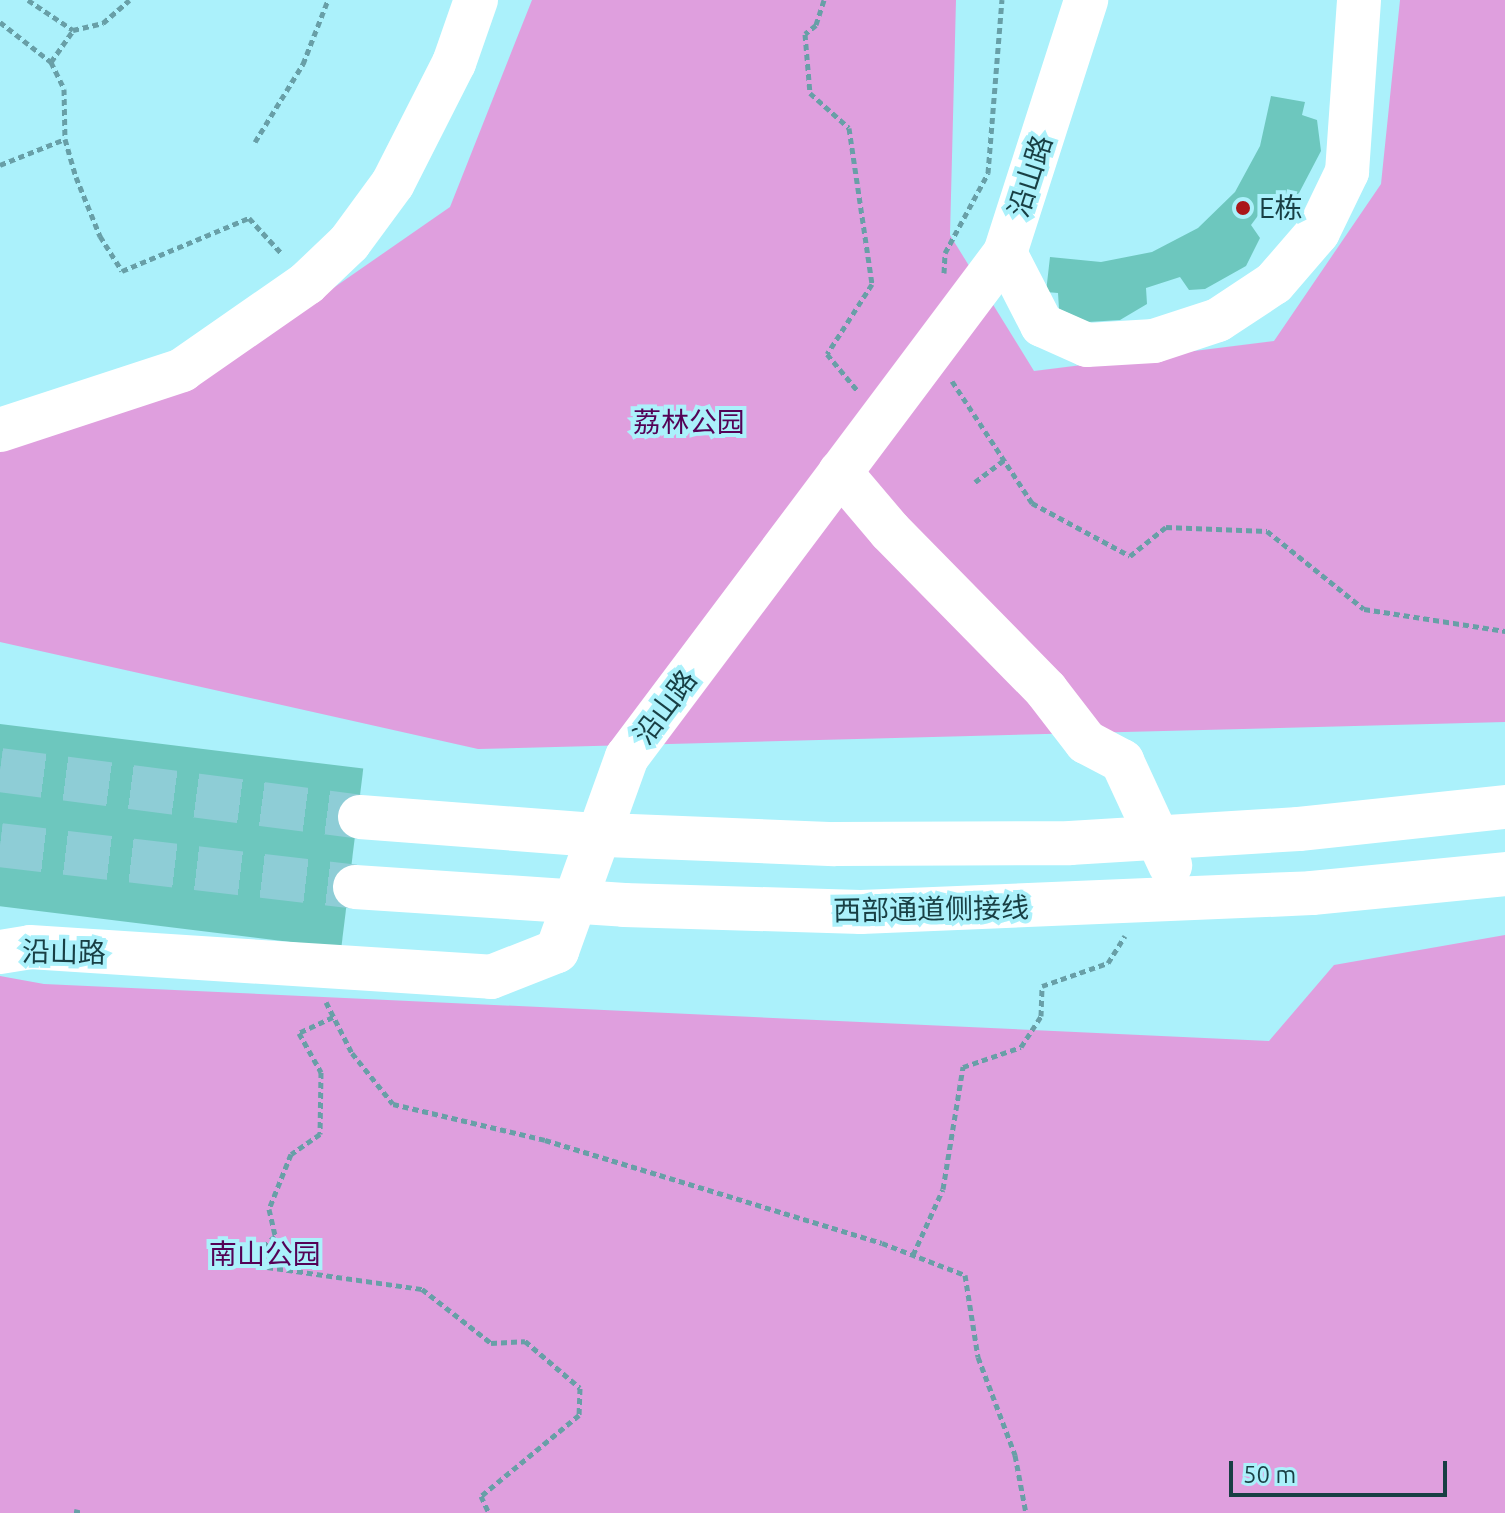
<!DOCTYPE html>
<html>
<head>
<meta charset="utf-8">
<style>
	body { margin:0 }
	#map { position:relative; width:1505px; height:1513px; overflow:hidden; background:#abf1fb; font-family:Ubuntu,"Noto Sans SC",sans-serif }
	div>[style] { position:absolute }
	.green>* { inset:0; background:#df9fde }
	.building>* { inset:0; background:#6dc7be; transform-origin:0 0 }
	.highway-tunnel>* { height:44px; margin-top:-22px; transform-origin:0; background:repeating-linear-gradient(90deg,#8ecdd6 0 44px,transparent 0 66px) }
	.path>* { height:5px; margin-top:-2.5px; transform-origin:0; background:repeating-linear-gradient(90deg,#689fa7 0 6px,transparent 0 10px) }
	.minor>* { height:44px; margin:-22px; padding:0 22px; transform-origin:22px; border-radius:22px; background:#fff }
	.highway>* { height:44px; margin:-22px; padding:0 22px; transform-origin:22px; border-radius:22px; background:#fff }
	.dots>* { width:22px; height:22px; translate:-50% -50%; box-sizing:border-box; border:4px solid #abf1fb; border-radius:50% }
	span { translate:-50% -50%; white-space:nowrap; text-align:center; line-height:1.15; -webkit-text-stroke:8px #abf1fb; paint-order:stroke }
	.street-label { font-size:28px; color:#183f44 }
	.poi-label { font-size:28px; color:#183f44 }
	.left { translate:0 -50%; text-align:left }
	.park-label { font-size:28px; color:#540256 }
	.scale { position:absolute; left:1229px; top:1461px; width:218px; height:36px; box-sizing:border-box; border:4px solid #183f44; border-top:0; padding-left:10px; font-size:24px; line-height:28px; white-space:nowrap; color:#183f44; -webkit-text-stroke:6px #abf1fb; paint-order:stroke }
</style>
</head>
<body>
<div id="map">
	<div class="green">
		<i style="clip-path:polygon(532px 0,956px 0,950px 235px,1034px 371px,1274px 341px,1381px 184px,1400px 0,1505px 0,1505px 722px,478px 749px,0 642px,0 442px,205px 377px,450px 207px)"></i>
		<i style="clip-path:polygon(1505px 935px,1505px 1513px,0 1513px,0 976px,44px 984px,1269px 1041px,1334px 965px)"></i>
	</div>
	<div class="building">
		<i style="clip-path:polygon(1271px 96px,1305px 102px,1302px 115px,1317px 120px,1321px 151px,1299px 193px,1287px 203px,1272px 197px,1251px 225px,1260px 238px,1246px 266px,1205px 289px,1189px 290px,1180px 277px,1146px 288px,1147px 304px,1120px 320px,1088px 322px,1059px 309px,1058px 293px,1046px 292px,1050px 257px,1101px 262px,1152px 252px,1198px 228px,1235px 192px,1260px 146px)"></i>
		<i style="left:0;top:724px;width:366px;height:181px;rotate:7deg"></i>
	</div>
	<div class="highway-tunnel">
		<i style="left:0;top:770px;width:363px;rotate:7.4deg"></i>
		<i style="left:0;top:845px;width:357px;rotate:6.7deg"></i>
	</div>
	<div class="path">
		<i style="left:28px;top:0;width:54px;rotate:33.7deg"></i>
		<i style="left:73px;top:30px;width:31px;rotate:-13deg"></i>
		<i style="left:103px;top:23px;width:35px;rotate:-41deg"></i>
		<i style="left:824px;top:0;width:26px;rotate:108deg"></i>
		<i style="left:816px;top:25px;width:14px;rotate:141deg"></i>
		<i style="left:805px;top:34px;width:59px;rotate:85.2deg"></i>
		<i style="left:810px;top:93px;width:52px;rotate:41.9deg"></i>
		<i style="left:849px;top:128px;width:158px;rotate:81.6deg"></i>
		<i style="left:872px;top:284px;width:83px;rotate:122.7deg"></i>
		<i style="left:827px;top:354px;width:47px;rotate:50.2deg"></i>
		<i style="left:0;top:22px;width:65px;rotate:38.1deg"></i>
		<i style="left:51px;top:62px;width:30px;rotate:64deg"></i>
		<i style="left:64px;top:89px;width:50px;rotate:88.9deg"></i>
		<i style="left:65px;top:139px;width:40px;rotate:74deg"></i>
		<i style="left:76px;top:177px;width:64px;rotate:67.9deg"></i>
		<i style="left:100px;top:236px;width:41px;rotate:57.8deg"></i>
		<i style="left:122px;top:271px;width:138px;rotate:-22.7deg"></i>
		<i style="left:249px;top:218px;width:50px;rotate:47.4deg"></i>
		<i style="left:51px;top:62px;width:39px;rotate:-55deg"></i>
		<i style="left:255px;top:142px;width:92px;rotate:-58.4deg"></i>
		<i style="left:303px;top:64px;width:69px;rotate:-68.7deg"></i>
		<i style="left:0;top:165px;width:70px;rotate:-21.8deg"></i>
		<i style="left:944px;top:273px;width:20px;rotate:-87deg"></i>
		<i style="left:945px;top:253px;width:91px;rotate:-61.7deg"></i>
		<i style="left:988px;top:173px;width:174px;rotate:-85.4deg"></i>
		<i style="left:952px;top:381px;width:146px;rotate:56.7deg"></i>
		<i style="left:1032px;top:503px;width:111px;rotate:28.4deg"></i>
		<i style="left:1130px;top:556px;width:46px;rotate:-38.9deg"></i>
		<i style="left:1166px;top:527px;width:101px;rotate:2.3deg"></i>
		<i style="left:1267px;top:531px;width:124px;rotate:38.8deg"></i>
		<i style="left:1364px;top:609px;width:143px;rotate:8.9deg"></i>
		<i style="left:975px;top:482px;width:36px;rotate:-37deg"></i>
		<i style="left:326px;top:1002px;width:57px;rotate:63deg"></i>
		<i style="left:352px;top:1053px;width:65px;rotate:51.2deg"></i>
		<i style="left:393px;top:1104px;width:156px;rotate:13.3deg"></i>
		<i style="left:545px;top:1140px;width:352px;rotate:17deg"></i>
		<i style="left:882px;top:1243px;width:89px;rotate:21.1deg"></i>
		<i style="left:965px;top:1275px;width:83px;rotate:81deg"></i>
		<i style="left:978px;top:1357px;width:105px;rotate:69.3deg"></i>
		<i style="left:1015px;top:1455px;width:59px;rotate:79.3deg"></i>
		<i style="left:333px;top:1017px;width:38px;rotate:155deg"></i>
		<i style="left:299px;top:1033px;width:45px;rotate:60.6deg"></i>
		<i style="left:321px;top:1072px;width:62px;rotate:90.9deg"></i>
		<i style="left:320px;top:1134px;width:35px;rotate:145deg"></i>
		<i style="left:291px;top:1154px;width:59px;rotate:111.8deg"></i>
		<i style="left:269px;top:1209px;width:28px;rotate:77deg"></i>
		<i style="left:275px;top:1236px;width:23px;rotate:137deg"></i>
		<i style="left:258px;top:1252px;width:17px;rotate:59deg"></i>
		<i style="left:267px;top:1267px;width:157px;rotate:8.1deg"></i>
		<i style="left:422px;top:1289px;width:88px;rotate:38deg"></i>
		<i style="left:491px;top:1343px;width:34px;rotate:-3deg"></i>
		<i style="left:525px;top:1341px;width:72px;rotate:40.5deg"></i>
		<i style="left:580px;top:1388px;width:27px;rotate:92deg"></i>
		<i style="left:579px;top:1415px;width:127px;rotate:140.4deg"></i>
		<i style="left:481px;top:1496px;width:19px;rotate:65deg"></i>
		<i style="left:913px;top:1255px;width:72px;rotate:-65.6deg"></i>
		<i style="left:943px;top:1189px;width:124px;rotate:-80.7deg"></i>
		<i style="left:963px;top:1067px;width:61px;rotate:-19deg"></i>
		<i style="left:1021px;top:1047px;width:37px;rotate:-57deg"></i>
		<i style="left:1041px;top:1016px;width:30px;rotate:-88deg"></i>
		<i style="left:1042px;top:986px;width:70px;rotate:-19.2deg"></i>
		<i style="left:1108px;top:963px;width:32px;rotate:-58deg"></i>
		<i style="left:74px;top:1511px;width:9px;rotate:13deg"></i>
	</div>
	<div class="minor">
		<i style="left:1005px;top:253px;width:81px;rotate:62.8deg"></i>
		<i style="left:1042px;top:325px;width:49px;rotate:24deg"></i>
		<i style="left:1087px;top:345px;width:67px;rotate:-3.4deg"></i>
		<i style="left:1154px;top:341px;width:67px;rotate:-18.2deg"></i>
		<i style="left:1218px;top:320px;width:67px;rotate:-33.5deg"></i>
		<i style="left:1274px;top:283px;width:67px;rotate:-49.2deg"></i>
		<i style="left:1318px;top:232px;width:67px;rotate:-64.2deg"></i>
		<i style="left:1347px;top:172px;width:172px;rotate:-86deg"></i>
		<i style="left:0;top:430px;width:192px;rotate:-18.2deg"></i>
		<i style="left:182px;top:370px;width:152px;rotate:-34.8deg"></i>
		<i style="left:307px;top:283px;width:58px;rotate:-43.6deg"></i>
		<i style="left:349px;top:243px;width:74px;rotate:-53.7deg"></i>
		<i style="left:393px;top:183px;width:135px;rotate:-63.1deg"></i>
		<i style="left:454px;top:63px;width:67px;rotate:-70.8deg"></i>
		<i style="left:840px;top:472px;width:77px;rotate:49.7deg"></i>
		<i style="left:890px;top:531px;width:223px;rotate:45.5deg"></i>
		<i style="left:1046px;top:690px;width:66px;rotate:52.4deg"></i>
		<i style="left:1086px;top:742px;width:41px;rotate:27.8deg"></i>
		<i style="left:1122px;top:761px;width:115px;rotate:65.2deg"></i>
		<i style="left:0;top:952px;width:30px;rotate:-9deg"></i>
		<i style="left:30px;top:947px;width:462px;rotate:3.7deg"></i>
		<i style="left:491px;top:977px;width:71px;rotate:-21.5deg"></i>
		<i style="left:557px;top:951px;width:206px;rotate:-70.2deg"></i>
		<i style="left:627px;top:757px;width:630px;rotate:-53.13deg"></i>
		<i style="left:1005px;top:253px;width:266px;rotate:-72.2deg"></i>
	</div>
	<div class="highway">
		<i style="left:360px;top:817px;width:222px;rotate:4.4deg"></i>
		<i style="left:581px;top:834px;width:254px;rotate:2.3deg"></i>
		<i style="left:835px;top:844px;width:235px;rotate:-0.2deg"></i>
		<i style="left:1070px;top:843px;width:229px;rotate:-3.5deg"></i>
		<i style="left:1299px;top:829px;width:207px;rotate:-6.1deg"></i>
		<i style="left:355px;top:887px;width:270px;rotate:3.8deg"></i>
		<i style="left:624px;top:905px;width:237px;rotate:1.7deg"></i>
		<i style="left:861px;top:912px;width:451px;rotate:-2.4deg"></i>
		<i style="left:1312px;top:893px;width:194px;rotate:-5.6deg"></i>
	</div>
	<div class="dots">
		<i style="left:1243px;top:208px;background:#aa171a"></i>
	</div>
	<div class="street-label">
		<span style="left:1030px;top:176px;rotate:-72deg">沿山路</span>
		<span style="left:665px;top:707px;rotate:-53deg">沿山路</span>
		<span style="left:931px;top:909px;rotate:-1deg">西部通道侧接线</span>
		<span style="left:64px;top:952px;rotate:1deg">沿山路</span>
	</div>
	<div class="poi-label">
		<span class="left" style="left:1259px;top:208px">E栋</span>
	</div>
	<div class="park-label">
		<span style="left:689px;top:422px">荔林公园</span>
		<span style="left:265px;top:1254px">南山公园</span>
	</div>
	<div class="scale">50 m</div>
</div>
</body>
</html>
